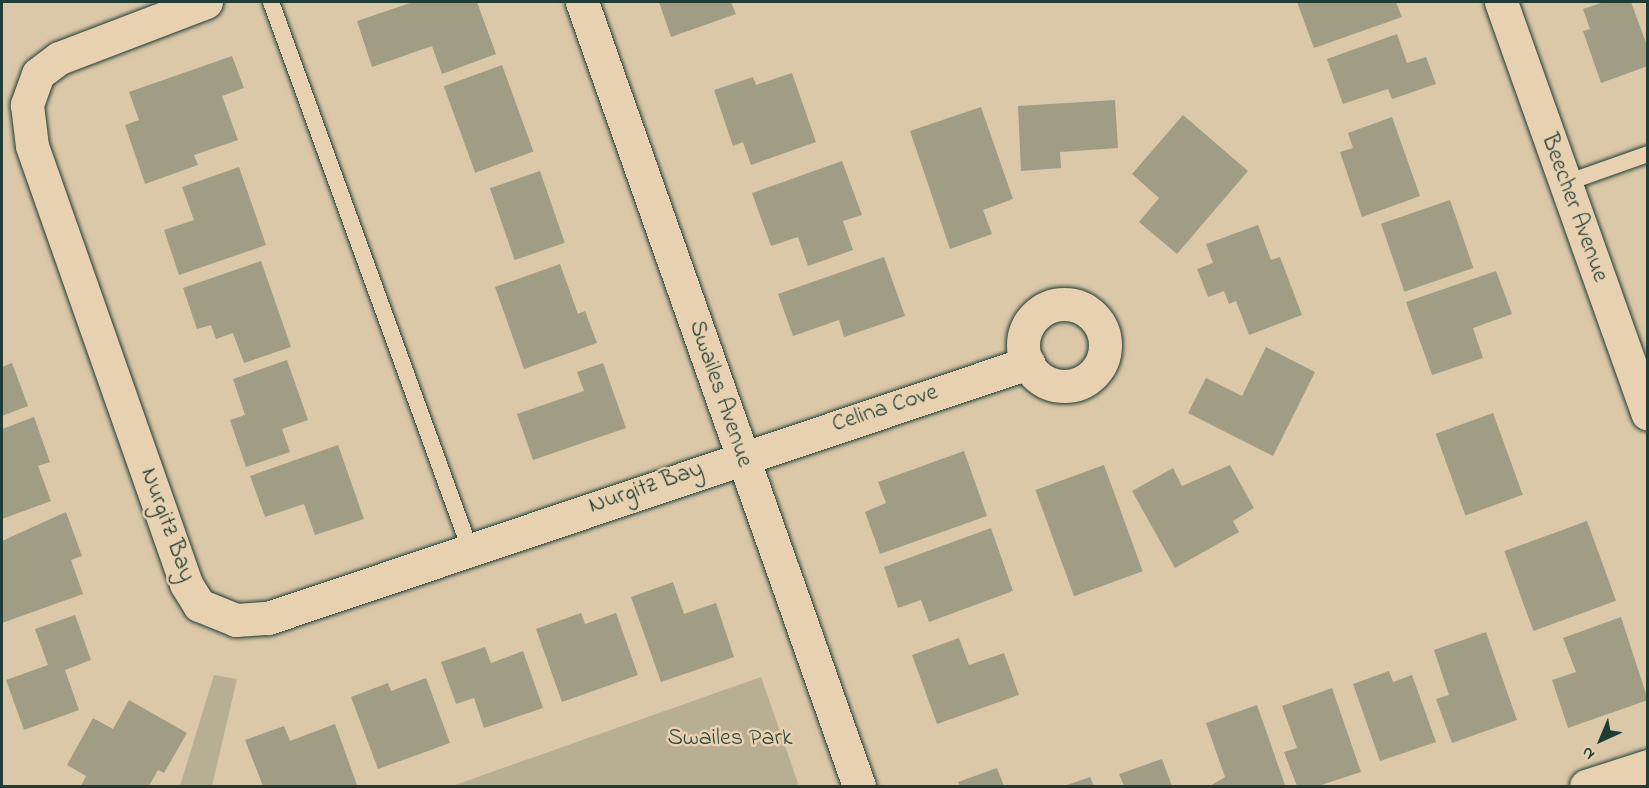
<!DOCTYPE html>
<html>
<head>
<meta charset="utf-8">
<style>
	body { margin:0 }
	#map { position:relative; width:1649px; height:788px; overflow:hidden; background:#dbc8a8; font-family:"Indie Flower",sans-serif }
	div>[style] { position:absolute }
	.green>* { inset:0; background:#b8af93 }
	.building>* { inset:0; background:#a19d84; transform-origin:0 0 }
	.roads { filter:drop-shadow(0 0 2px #1f3d34) drop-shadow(0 0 2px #1f3d34) }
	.lane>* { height:16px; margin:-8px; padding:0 8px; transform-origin:8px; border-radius:8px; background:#e7d1b0 }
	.street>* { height:33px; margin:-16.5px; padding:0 16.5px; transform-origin:16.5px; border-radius:16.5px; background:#e7d1b0 }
	.street>.ring { margin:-16.5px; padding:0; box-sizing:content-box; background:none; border:33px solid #e7d1b0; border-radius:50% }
	.secondary>* { height:33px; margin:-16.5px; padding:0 16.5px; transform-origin:16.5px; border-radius:16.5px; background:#e7d1b0 }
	span { translate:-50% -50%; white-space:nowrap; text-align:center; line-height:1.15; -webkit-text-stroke:5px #e7d1b0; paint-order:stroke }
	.street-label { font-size:24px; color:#1f3d34 }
	.park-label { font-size:24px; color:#2e483e }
	.frame { position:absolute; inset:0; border:3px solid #1f3d34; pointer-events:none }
	.north { position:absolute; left:1571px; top:710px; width:60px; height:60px; -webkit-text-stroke:4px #e7d1b0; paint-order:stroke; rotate:224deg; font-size:16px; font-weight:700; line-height:24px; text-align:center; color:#1f3d34 }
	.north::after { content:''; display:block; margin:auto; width:21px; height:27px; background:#1f3d34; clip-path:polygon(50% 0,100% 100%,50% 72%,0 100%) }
</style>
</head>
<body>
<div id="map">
	<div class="green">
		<i style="clip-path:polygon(214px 675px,237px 679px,212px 786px,180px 786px)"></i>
		<i style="clip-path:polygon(761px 677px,799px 786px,452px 786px)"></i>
	</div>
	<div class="building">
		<i style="clip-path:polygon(413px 2px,477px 2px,496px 54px,442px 74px,432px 46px,372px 67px,357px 21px)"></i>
		<i style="clip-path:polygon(659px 2px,731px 2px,736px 14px,671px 37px)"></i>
		<i style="clip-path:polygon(1297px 2px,1396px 2px,1402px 17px,1314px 48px)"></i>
		<i style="clip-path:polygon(1604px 2px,1631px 2px,1648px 48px,1648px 66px,1601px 83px,1583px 31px,1590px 29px,1583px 9px)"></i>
		<i style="clip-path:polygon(1397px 34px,1407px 63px,1426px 57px,1436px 84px,1392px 99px,1388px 89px,1343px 104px,1327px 59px)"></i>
		<i style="clip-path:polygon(232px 56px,244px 88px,222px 96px,238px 140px,194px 155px,198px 165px,145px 184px,125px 125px,139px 120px,129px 92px)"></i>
		<i style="left:502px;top:65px;width:92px;height:62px;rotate:70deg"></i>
		<i style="clip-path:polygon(792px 73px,816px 142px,751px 165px,743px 142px,733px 146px,714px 90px,753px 77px,756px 85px)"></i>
		<i style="clip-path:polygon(1115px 100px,1118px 148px,1060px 152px,1061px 168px,1021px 171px,1018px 106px)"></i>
		<i style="clip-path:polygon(981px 107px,1013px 199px,983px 210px,992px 234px,950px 249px,910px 131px)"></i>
		<i style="clip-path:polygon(1183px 115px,1248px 171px,1177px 254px,1139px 222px,1159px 198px,1132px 174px)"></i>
		<i style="clip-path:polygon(1392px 117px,1420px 196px,1362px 217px,1340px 152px,1353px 148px,1348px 133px)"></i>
		<i style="clip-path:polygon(842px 161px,862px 215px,843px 221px,853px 250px,808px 266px,798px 237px,771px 246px,752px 193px)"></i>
		<i style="clip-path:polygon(239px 167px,266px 245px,179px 275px,164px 230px,194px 220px,182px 187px)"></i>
		<i style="left:540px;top:171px;width:76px;height:53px;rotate:71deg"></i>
		<i style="left:1450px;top:200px;width:72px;height:73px;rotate:71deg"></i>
		<i style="clip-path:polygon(1258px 225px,1271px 260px,1280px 257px,1302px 315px,1249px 335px,1236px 301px,1229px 304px,1224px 291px,1208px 297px,1197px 269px,1213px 263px,1206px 244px)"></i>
		<i style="clip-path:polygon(884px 257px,905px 316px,844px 337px,839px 320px,793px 336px,778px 294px)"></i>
		<i style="clip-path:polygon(261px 261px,291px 347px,244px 363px,233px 333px,216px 339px,211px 325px,197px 329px,183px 288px)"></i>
		<i style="clip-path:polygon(560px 264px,578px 314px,585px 311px,597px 343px,524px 369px,495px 287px)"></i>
		<i style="clip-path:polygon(1496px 271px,1512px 314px,1473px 328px,1483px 358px,1432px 375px,1406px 302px)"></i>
		<i style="clip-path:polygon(1266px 347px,1315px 372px,1273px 456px,1188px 413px,1206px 378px,1242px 396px)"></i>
		<i style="clip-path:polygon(287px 360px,308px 420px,282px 429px,290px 452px,246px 467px,230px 420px,245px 415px,233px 379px)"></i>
		<i style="clip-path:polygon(12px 363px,28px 406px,2px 416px,2px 367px)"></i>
		<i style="clip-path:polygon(603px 363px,626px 428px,533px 460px,517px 414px,584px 391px,577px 372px)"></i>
		<i style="left:1493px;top:413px;width:87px;height:61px;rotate:70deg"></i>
		<i style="clip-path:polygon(34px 417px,50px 462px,38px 466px,51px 501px,2px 519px,2px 429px)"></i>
		<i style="clip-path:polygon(338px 445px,364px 519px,315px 535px,304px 504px,265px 517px,250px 476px)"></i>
		<i style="clip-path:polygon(964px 451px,987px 516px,880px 554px,865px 512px,886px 503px,878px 482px)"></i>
		<i style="left:1104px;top:465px;width:113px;height:73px;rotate:70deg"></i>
		<i style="clip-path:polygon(1230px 465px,1254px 508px,1233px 521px,1239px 532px,1175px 568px,1132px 491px,1173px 468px,1182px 486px)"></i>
		<i style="clip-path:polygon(66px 512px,82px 556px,71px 560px,83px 594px,2px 623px,2px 541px)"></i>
		<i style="left:1587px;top:521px;width:85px;height:88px;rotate:70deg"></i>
		<i style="clip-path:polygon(991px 528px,1013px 591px,929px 622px,921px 600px,898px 608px,884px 567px)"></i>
		<i style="clip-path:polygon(673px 582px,684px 614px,716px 603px,734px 657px,661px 682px,631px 597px)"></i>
		<i style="clip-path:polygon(581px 613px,585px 624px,616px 613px,638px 675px,562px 702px,536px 629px)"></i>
		<i style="clip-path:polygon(75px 615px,91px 660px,65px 670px,79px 710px,24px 730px,6px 680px,48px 665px,35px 629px)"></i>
		<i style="clip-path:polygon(1621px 617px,1648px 700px,1568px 728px,1552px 680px,1576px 672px,1563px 638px)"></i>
		<i style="clip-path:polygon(1486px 632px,1517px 720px,1452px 743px,1436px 699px,1449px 695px,1434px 650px)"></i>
		<i style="clip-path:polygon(959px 638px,969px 665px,1004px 653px,1019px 695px,937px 724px,912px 655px)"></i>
		<i style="clip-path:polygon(485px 647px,491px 663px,523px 651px,543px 708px,484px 728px,474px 698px,456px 704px,441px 662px)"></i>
		<i style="clip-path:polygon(1389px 671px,1393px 682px,1412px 675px,1436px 742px,1380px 761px,1353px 684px)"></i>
		<i style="clip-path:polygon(426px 678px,450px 743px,378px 769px,351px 697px,388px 683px,391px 691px)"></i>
		<i style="clip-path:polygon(1332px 688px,1361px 772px,1318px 786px,1297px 786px,1284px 752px,1297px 748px,1282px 706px)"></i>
		<i style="clip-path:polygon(129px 700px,187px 733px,164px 773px,158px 770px,149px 786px,81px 786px,86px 776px,67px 765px,93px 718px,113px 729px)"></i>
		<i style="clip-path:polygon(1257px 705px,1285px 785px,1210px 786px,1225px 777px,1206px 723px)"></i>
		<i style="clip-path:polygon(335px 724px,357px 785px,263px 786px,245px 740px,284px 726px,290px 741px)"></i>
		<i style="clip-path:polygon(1162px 759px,1172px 786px,1124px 786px,1119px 774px)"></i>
		<i style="clip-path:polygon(997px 768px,1004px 786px,960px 786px,958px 782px)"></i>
		<i style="clip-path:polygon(1090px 777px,1094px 786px,1064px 786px)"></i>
	</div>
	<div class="roads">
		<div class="lane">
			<i style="left:271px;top:2px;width:582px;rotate:70.01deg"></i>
			<i style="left:1566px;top:183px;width:87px;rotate:-19.5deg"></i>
		</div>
		<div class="street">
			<i style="left:206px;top:2px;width:157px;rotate:159.1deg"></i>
			<i style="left:59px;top:58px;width:26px;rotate:143deg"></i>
			<i style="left:38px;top:74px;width:33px;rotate:110deg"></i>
			<i style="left:27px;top:105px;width:41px;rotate:83deg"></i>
			<i style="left:32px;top:146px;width:464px;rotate:70.6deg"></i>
			<i style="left:186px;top:584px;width:25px;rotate:58deg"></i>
			<i style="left:199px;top:605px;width:40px;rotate:22deg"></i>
			<i style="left:236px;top:620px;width:32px;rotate:-4deg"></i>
			<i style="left:268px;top:618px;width:802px;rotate:-18.55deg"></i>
			<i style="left:582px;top:2px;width:831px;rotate:70.54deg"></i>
			<i class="ring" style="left:1023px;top:304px;width:49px;height:49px"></i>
			<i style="left:1586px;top:786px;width:65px;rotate:-17.9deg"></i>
		</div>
		<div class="secondary">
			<i style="left:1501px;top:2px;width:437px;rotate:70.4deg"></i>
		</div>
	</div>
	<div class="street-label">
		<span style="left:1574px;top:208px;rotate:70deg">Beecher Avenue</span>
		<span style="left:720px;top:394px;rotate:71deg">Swailes Avenue</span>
		<span style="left:885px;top:409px;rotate:-18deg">Celina Cove</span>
		<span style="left:646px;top:488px;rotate:-19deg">Nurgitz Bay</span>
		<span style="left:167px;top:525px;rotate:70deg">Nurgitz Bay</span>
	</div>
	<div class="park-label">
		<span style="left:730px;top:739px">Swailes Park</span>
	</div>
	<div class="frame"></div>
	<div class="north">N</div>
</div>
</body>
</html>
